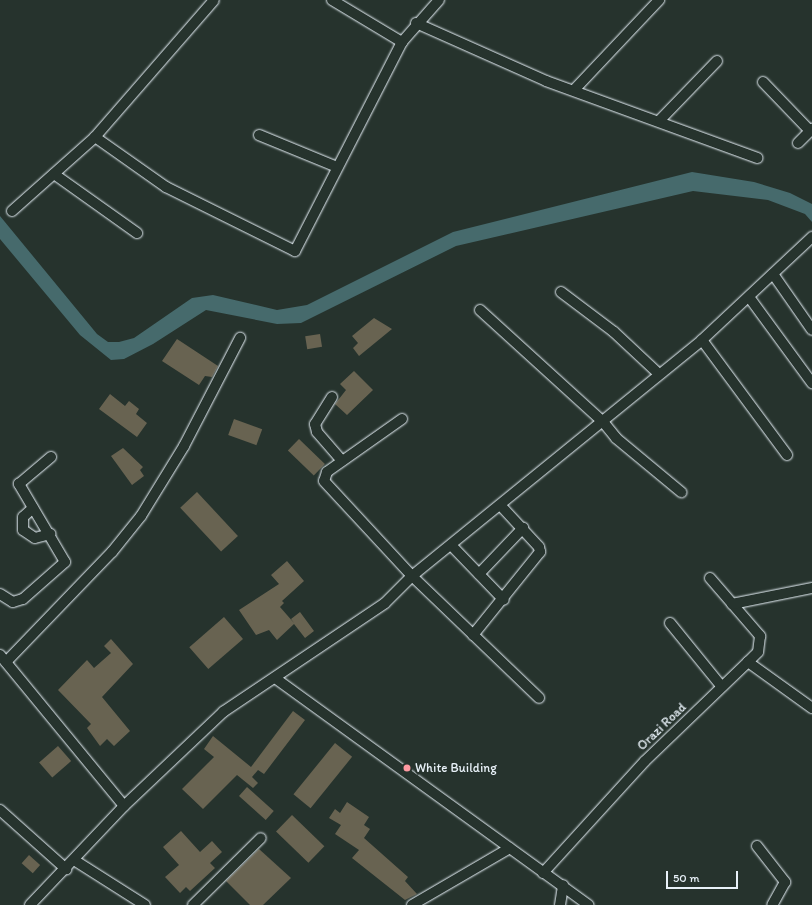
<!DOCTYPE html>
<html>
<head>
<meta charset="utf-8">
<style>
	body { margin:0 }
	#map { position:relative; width:812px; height:905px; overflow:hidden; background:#26332d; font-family:Itim,sans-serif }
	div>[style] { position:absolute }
	.water>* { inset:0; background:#466a6c }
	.building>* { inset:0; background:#686351; transform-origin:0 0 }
	.roads { filter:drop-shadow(0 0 1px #e8f1f8) drop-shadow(0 0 1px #e8f1f8) }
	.minor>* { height:10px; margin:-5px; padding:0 5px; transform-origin:5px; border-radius:5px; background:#26332d }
	.dots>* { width:11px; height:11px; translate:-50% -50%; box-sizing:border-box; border:2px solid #26332d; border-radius:50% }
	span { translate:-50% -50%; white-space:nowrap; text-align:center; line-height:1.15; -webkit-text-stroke:4px #26332d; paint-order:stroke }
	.street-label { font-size:13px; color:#e8f1f8 }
	.poi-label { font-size:13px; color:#e8f1f8 }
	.left { translate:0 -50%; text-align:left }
	.scale { position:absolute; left:666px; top:871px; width:72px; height:18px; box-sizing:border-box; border:2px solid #e8f1f8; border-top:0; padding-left:5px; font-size:12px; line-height:14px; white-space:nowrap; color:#e8f1f8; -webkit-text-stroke:3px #26332d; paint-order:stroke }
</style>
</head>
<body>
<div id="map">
	<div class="water">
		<i style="clip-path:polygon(692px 172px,754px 182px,790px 193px,812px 204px,812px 222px,805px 214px,768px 200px,693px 191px,456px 246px,301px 323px,277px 324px,206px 310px,153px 344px,124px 359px,111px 360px,80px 335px,0 239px,0 216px,97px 334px,108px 342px,119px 342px,134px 338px,192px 298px,213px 295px,277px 310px,307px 305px,453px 232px)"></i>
	</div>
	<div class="building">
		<i style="clip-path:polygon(374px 318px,392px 329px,359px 356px,353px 348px,358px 343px,352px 336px)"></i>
		<i style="left:320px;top:334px;width:13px;height:15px;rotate:81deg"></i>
		<i style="clip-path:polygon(177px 339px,218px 366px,212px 377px,205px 376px,199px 385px,162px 361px)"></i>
		<i style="clip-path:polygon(354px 371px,373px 390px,347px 415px,335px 404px,346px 390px,340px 384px)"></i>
		<i style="clip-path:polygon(110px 394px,125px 406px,129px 401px,139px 409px,136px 414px,147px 423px,137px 437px,99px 409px)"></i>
		<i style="left:234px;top:419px;width:30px;height:17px;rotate:20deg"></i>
		<i style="left:299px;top:439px;width:36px;height:16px;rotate:44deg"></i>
		<i style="clip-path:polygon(123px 448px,143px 467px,140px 470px,144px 476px,132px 485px,111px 456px)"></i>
		<i style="left:197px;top:492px;width:60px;height:23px;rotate:47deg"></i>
		<i style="clip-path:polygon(287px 561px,304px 581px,282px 601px,284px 603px,280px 607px,294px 623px,291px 619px,300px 612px,314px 631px,305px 638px,294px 624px,277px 640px,269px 630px,256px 635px,239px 610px,279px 584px,271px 575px)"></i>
		<i style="left:224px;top:617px;width:29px;height:46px;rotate:49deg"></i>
		<i style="clip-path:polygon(111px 639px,133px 664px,102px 697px,130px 731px,114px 746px,107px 739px,100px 746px,87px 728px,91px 724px,58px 690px,87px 660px,94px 668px,111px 653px,104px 646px)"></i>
		<i style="clip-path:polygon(293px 711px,305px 720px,264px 774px,258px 770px,252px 777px,258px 783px,253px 788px,237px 775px,203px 809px,182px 789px,214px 757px,204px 749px,213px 736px,251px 767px)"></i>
		<i style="left:335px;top:743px;width:22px;height:66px;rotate:39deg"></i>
		<i style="left:58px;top:746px;width:20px;height:25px;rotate:49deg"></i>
		<i style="left:247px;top:787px;width:36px;height:12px;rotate:42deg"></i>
		<i style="clip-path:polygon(347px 802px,369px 817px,364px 825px,370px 829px,364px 838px,408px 877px,405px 881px,417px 894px,405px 900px,352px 858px,359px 850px,335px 834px,341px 825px,329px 818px,335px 809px,340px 813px)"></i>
		<i style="left:292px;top:815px;width:45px;height:23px;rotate:44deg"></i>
		<i style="clip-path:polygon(181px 831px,200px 852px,212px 841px,222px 852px,210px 863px,215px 868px,190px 891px,186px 887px,180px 893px,165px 877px,179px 865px,163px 847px)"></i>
		<i style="clip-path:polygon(259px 849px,291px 878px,263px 905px,250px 905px,226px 881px)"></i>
		<i style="left:29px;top:855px;width:15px;height:11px;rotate:42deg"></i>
	</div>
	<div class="roads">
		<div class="minor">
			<i style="left:332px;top:0;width:82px;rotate:31deg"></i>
			<i style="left:416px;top:23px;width:142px;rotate:24deg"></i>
			<i style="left:546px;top:81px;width:225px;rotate:20deg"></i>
			<i style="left:763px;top:82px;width:68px;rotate:46.2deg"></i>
			<i style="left:574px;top:90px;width:124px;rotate:-46.6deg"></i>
			<i style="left:660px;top:120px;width:82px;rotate:-46deg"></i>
			<i style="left:259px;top:135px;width:84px;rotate:22.3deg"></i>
			<i style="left:95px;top:137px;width:87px;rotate:35.2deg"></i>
			<i style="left:166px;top:187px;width:144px;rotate:26.4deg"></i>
			<i style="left:295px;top:251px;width:235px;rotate:-62.9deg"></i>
			<i style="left:402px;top:42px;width:56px;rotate:-48.6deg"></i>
			<i style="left:798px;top:143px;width:20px;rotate:-45deg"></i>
			<i style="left:54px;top:174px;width:102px;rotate:35.4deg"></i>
			<i style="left:12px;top:211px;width:111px;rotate:-41.7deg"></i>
			<i style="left:95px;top:137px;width:181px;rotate:-49deg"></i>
			<i style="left:773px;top:274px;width:68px;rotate:55.1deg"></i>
			<i style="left:561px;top:292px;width:66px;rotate:37deg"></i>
			<i style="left:614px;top:332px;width:62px;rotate:43deg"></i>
			<i style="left:749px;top:297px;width:107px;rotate:53.8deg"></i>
			<i style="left:480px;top:310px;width:168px;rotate:42.3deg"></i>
			<i style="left:604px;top:423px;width:19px;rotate:51deg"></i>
			<i style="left:616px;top:438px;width:85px;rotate:39.7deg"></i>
			<i style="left:702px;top:340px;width:143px;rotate:53.5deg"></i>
			<i style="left:332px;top:397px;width:32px;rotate:122deg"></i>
			<i style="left:315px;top:424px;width:8px;rotate:76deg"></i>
			<i style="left:317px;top:432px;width:38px;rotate:49deg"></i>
			<i style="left:402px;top:419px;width:92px;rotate:144.8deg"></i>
			<i style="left:327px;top:472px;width:9px;rotate:108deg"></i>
			<i style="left:324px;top:481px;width:129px;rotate:47.2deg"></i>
			<i style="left:412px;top:576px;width:176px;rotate:43.8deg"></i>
			<i style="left:33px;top:508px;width:13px;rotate:138deg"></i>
			<i style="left:23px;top:517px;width:13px;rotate:90deg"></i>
			<i style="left:23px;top:530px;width:14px;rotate:34deg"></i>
			<i style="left:35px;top:538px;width:16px;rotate:-15deg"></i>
			<i style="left:451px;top:545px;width:76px;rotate:46.1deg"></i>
			<i style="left:479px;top:574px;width:64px;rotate:-46.3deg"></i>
			<i style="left:710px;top:578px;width:77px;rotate:49.2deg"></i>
			<i style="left:760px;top:636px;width:16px;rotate:97deg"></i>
			<i style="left:758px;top:652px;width:14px;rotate:135deg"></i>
			<i style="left:0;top:594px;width:15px;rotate:32deg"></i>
			<i style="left:13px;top:602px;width:10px;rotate:-17deg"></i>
			<i style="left:23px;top:599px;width:56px;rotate:-41.4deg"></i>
			<i style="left:65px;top:562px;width:91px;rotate:-120.5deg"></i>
			<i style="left:19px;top:484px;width:42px;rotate:-40.2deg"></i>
			<i style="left:732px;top:604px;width:82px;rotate:-11.3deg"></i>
			<i style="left:670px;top:623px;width:82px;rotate:50.9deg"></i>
			<i style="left:473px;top:635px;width:107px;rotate:-51.1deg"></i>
			<i style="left:540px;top:552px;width:5px;rotate:-101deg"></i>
			<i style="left:539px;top:547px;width:56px;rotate:-132.8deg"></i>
			<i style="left:0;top:655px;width:195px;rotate:50.6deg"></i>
			<i style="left:6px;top:662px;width:153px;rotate:-46.1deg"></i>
			<i style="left:112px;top:552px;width:46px;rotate:-51.1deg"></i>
			<i style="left:141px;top:516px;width:82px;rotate:-58.4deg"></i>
			<i style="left:184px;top:446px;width:122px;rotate:-62.6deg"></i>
			<i style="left:275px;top:678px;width:387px;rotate:35.9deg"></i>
			<i style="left:0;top:810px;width:89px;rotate:41.8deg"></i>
			<i style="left:757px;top:846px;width:46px;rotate:52.1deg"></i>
			<i style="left:785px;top:882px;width:26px;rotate:119deg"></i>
			<i style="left:74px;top:860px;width:84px;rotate:32.4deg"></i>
			<i style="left:543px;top:873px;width:151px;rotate:-47.7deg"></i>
			<i style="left:645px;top:761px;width:143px;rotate:-43.9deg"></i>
			<i style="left:748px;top:662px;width:79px;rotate:35.7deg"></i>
			<i style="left:30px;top:905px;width:137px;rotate:-46.5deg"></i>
			<i style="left:124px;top:806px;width:137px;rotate:-43.5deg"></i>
			<i style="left:223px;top:712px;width:195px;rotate:-33.9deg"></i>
			<i style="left:385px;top:603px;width:38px;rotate:-45deg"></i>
			<i style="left:412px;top:576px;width:374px;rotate:-39.1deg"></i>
			<i style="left:702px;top:340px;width:151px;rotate:-43.1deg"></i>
			<i style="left:193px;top:905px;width:95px;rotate:-44.6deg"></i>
			<i style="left:412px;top:905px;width:113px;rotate:-30.2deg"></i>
			<i style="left:560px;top:905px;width:20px;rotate:-81deg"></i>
		</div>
	</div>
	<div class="dots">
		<i style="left:407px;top:768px;background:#ff9aa2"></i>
	</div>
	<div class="street-label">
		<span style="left:662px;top:727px;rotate:-44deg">Orazi Road</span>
	</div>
	<div class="poi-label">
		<span class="left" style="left:415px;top:768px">White Building</span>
	</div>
	<div class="scale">50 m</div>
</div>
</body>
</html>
